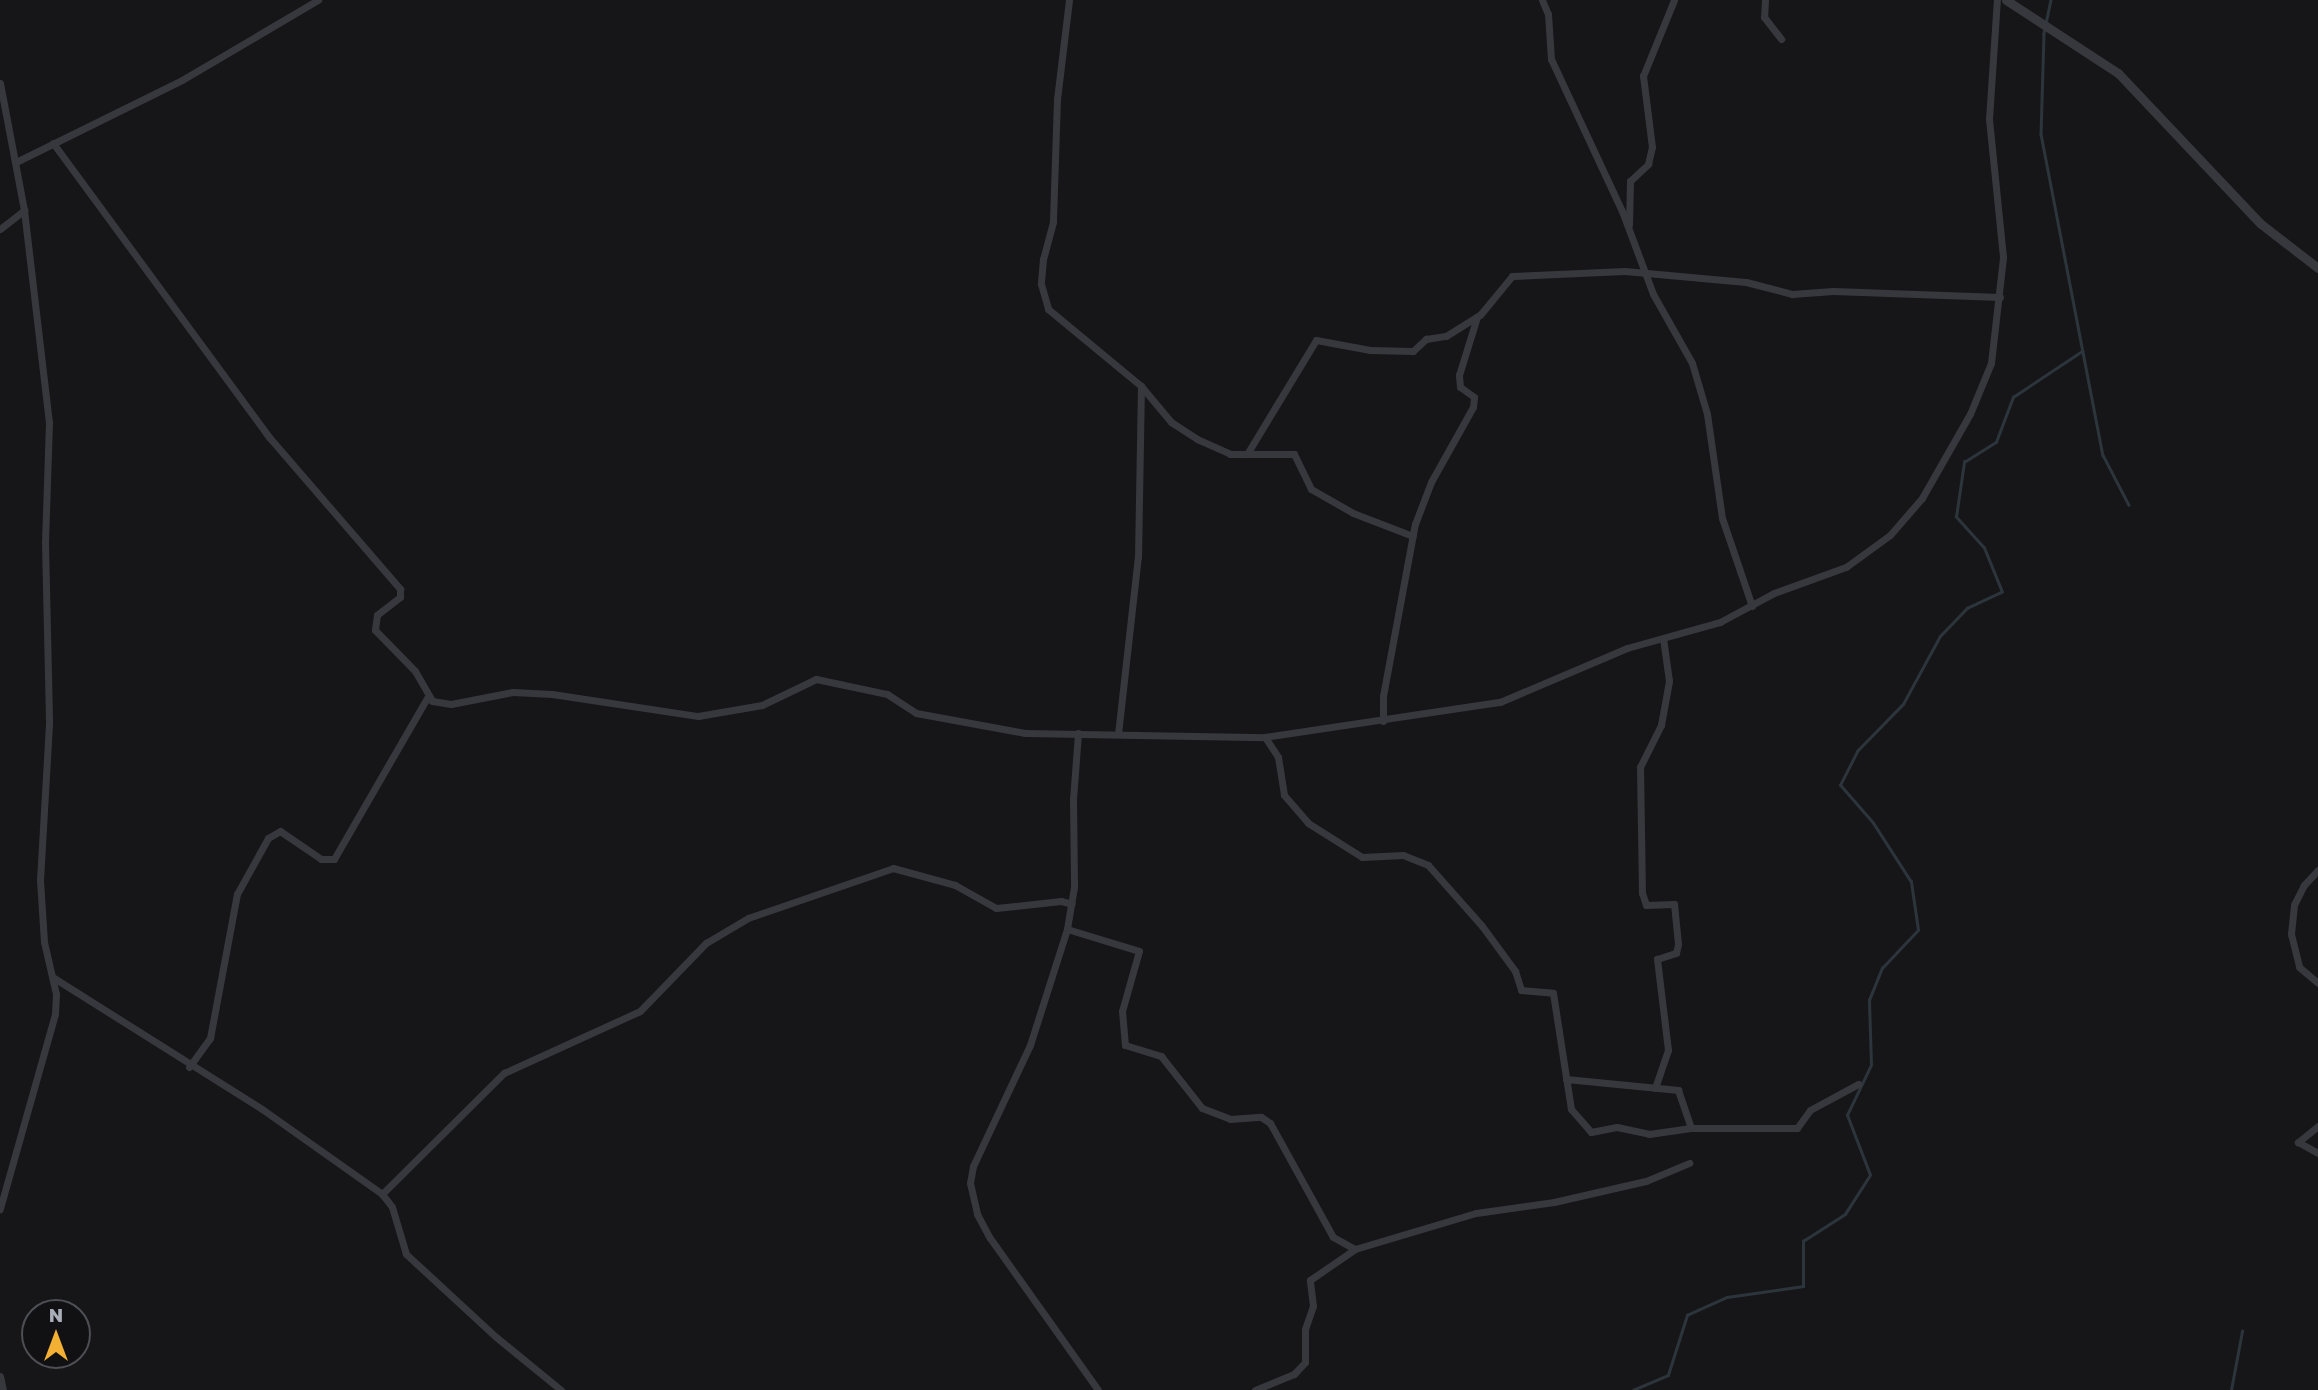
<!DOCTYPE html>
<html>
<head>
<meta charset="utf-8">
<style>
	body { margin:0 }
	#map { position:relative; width:2318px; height:1390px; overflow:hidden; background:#161618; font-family:"Golos Text",sans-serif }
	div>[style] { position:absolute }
	.stream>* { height:2.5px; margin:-1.25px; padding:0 1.25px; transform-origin:1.25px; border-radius:1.25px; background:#2c353c }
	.minor>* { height:7px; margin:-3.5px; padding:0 3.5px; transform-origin:3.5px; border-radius:3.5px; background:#37383d }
	.tertiary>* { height:9px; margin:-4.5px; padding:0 4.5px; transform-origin:4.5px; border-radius:4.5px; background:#37383d }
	span { translate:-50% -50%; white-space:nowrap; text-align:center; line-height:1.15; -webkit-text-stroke:5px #111113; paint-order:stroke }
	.north { position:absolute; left:21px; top:1299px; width:70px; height:70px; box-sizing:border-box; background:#111113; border:2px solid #4d4f55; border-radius:50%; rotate:0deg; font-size:19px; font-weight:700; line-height:28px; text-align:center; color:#a8adb8 }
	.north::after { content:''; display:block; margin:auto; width:24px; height:32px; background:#f2b134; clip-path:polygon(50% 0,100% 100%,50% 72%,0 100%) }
</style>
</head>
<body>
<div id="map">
	<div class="stream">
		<i style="left:2051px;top:0;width:35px;rotate:102deg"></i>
		<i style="left:2044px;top:34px;width:100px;rotate:91.7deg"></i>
		<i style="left:2041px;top:134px;width:327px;rotate:79.1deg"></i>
		<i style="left:2103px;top:455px;width:56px;rotate:62.5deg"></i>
		<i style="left:1633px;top:1390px;width:38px;rotate:-23deg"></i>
		<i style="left:1668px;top:1375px;width:63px;rotate:-72.4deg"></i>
		<i style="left:1687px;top:1315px;width:44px;rotate:-24.2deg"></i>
		<i style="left:1727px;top:1297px;width:77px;rotate:-8.2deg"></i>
		<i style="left:1803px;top:1286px;width:45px;rotate:-90deg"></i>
		<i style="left:1803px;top:1241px;width:50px;rotate:-32.7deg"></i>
		<i style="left:1845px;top:1214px;width:46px;rotate:-57.3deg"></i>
		<i style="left:1870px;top:1175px;width:64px;rotate:-111deg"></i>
		<i style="left:1847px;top:1115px;width:55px;rotate:-64.4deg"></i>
		<i style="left:1871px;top:1065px;width:65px;rotate:-91.8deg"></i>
		<i style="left:1869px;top:1000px;width:35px;rotate:-68deg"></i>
		<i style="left:1882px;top:968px;width:52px;rotate:-46.5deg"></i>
		<i style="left:1918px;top:930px;width:49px;rotate:-98.3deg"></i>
		<i style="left:1911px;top:882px;width:70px;rotate:-122.8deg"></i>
		<i style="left:1873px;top:823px;width:50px;rotate:-131deg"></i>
		<i style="left:1840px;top:785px;width:38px;rotate:-63deg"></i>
		<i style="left:1857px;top:751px;width:66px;rotate:-45.6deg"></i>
		<i style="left:1903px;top:704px;width:77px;rotate:-61.4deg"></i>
		<i style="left:1940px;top:636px;width:39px;rotate:-46deg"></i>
		<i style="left:1967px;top:608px;width:38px;rotate:-25deg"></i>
		<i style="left:2002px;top:592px;width:48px;rotate:-112.2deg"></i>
		<i style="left:1984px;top:548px;width:42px;rotate:-132.1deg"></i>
		<i style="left:1956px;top:517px;width:56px;rotate:-81.7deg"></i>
		<i style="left:1964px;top:462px;width:38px;rotate:-32deg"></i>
		<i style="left:1996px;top:442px;width:48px;rotate:-69.3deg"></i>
		<i style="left:2013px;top:397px;width:83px;rotate:-33.7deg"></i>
		<i style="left:2231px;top:1390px;width:60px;rotate:-79.4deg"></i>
	</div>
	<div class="minor">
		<i style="left:1069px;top:0;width:100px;rotate:96.9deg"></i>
		<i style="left:1057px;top:99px;width:123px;rotate:91.9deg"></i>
		<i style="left:1053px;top:222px;width:38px;rotate:105deg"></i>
		<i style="left:1043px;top:259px;width:25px;rotate:95deg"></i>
		<i style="left:1041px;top:284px;width:26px;rotate:74deg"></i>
		<i style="left:1048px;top:309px;width:121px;rotate:39.6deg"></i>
		<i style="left:1141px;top:386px;width:47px;rotate:50.2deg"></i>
		<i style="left:1171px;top:422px;width:31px;rotate:33deg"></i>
		<i style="left:1197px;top:439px;width:36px;rotate:24deg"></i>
		<i style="left:1230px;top:454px;width:64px"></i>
		<i style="left:1294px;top:454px;width:39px;rotate:64deg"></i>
		<i style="left:1311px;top:489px;width:48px;rotate:29.7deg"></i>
		<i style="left:1353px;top:513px;width:64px;rotate:21deg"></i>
		<i style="left:1542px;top:0;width:15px;rotate:67deg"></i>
		<i style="left:1548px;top:14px;width:45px;rotate:86.2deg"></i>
		<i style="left:1551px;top:59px;width:168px;rotate:65deg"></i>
		<i style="left:1622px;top:211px;width:89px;rotate:69.5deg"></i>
		<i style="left:1653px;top:294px;width:79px;rotate:60.5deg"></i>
		<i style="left:1692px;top:363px;width:53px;rotate:73.6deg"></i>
		<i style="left:1707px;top:414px;width:105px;rotate:81.8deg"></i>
		<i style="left:1722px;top:518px;width:93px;rotate:71.2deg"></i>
		<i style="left:1765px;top:0;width:17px;rotate:93deg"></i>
		<i style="left:1764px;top:17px;width:28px;rotate:52deg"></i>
		<i style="left:0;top:83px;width:129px;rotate:79.3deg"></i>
		<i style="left:24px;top:210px;width:213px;rotate:83.3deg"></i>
		<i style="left:49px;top:422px;width:121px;rotate:91.9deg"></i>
		<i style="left:45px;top:543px;width:181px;rotate:88.7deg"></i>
		<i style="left:49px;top:724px;width:156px;rotate:93.3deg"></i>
		<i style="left:40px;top:880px;width:62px;rotate:86.3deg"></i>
		<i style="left:44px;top:942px;width:53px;rotate:77deg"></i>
		<i style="left:56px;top:994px;width:20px;rotate:93deg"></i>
		<i style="left:55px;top:1014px;width:203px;rotate:105.8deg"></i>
		<i style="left:53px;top:143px;width:365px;rotate:53.7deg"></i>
		<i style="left:269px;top:437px;width:201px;rotate:49.2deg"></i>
		<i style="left:400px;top:589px;width:8px;rotate:90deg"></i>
		<i style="left:400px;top:597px;width:29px;rotate:142deg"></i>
		<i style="left:377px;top:615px;width:15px;rotate:98deg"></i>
		<i style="left:375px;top:630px;width:57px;rotate:45.7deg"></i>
		<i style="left:415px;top:671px;width:34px;rotate:60deg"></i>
		<i style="left:432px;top:701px;width:19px;rotate:9deg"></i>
		<i style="left:451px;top:704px;width:63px;rotate:-11deg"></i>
		<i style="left:513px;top:692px;width:39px;rotate:3deg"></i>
		<i style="left:552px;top:694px;width:148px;rotate:8.6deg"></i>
		<i style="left:698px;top:716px;width:65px;rotate:-9.8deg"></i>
		<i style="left:762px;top:705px;width:60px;rotate:-25.7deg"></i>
		<i style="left:816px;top:679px;width:73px;rotate:11.9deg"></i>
		<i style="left:887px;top:694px;width:35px;rotate:33deg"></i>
		<i style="left:916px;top:713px;width:111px;rotate:10.4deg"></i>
		<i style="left:1025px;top:733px;width:240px;rotate:1deg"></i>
		<i style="left:1265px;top:737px;width:238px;rotate:-8.5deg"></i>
		<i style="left:1500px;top:702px;width:138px;rotate:-23deg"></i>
		<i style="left:1627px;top:648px;width:97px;rotate:-15.6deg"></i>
		<i style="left:1720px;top:622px;width:61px;rotate:-28.2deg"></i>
		<i style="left:1774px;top:593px;width:77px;rotate:-19.9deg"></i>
		<i style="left:1846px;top:567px;width:54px;rotate:-36deg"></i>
		<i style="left:1890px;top:535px;width:49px;rotate:-49.1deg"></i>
		<i style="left:1922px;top:498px;width:97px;rotate:-60.3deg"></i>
		<i style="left:1970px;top:414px;width:55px;rotate:-67.6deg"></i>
		<i style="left:1991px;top:363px;width:107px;rotate:-83.5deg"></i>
		<i style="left:2003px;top:257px;width:139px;rotate:-95.8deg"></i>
		<i style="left:1989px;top:119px;width:119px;rotate:-86.2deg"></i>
		<i style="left:16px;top:162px;width:185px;rotate:-26.3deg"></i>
		<i style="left:182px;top:80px;width:158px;rotate:-30.5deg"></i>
		<i style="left:1629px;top:225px;width:44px;rotate:-88.7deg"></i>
		<i style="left:1630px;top:181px;width:25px;rotate:-43deg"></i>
		<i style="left:1648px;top:164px;width:17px;rotate:-77deg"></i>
		<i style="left:1652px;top:147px;width:72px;rotate:-97.2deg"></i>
		<i style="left:1643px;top:76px;width:82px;rotate:-67.8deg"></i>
		<i style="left:0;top:229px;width:31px;rotate:-38deg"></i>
		<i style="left:1247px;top:454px;width:133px;rotate:-58.8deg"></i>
		<i style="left:1316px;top:340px;width:55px;rotate:10.5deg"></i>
		<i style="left:1370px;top:350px;width:43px;rotate:1.3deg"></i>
		<i style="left:1413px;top:351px;width:18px;rotate:-43deg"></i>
		<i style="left:1426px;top:339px;width:20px;rotate:-9deg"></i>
		<i style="left:1446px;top:336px;width:40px;rotate:-32deg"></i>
		<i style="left:1480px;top:315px;width:50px;rotate:-50.6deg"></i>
		<i style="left:1512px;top:276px;width:113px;rotate:-2.5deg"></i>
		<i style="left:1625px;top:271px;width:121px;rotate:5.2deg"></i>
		<i style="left:1746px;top:282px;width:48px;rotate:14.6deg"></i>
		<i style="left:1792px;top:294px;width:41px;rotate:-4.2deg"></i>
		<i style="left:1833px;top:291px;width:167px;rotate:2.1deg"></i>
		<i style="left:1383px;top:721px;width:25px;rotate:-90deg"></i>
		<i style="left:1383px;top:696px;width:175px;rotate:-79.5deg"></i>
		<i style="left:1415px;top:524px;width:45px;rotate:-69.1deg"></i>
		<i style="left:1431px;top:482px;width:86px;rotate:-60.8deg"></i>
		<i style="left:1473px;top:407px;width:10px;rotate:-84deg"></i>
		<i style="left:1474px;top:397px;width:17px;rotate:-144deg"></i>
		<i style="left:1460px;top:387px;width:12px;rotate:-95deg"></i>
		<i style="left:1459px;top:375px;width:61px;rotate:-72.8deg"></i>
		<i style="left:1078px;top:733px;width:67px;rotate:94.3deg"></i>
		<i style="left:1073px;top:800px;width:87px;rotate:89.3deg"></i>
		<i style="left:1074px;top:887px;width:43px;rotate:99.5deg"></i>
		<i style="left:1067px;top:929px;width:122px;rotate:107.7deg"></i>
		<i style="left:1030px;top:1045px;width:134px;rotate:115.2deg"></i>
		<i style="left:973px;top:1166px;width:17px;rotate:100deg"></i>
		<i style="left:970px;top:1183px;width:32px;rotate:77deg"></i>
		<i style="left:977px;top:1214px;width:27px;rotate:62deg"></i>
		<i style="left:990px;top:1238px;width:186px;rotate:54.6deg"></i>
		<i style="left:1118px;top:734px;width:178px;rotate:-83.6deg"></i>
		<i style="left:1138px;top:557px;width:171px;rotate:-89deg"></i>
		<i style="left:1265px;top:737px;width:24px;rotate:57deg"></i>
		<i style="left:1278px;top:757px;width:38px;rotate:81deg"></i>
		<i style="left:1284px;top:795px;width:37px;rotate:49deg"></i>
		<i style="left:1308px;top:823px;width:64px;rotate:32.2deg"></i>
		<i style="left:1362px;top:857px;width:41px;rotate:-2.8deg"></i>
		<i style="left:1403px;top:855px;width:27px;rotate:22deg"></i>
		<i style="left:1428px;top:865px;width:81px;rotate:48.5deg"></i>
		<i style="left:1482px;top:926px;width:56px;rotate:53.7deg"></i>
		<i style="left:1515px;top:971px;width:20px;rotate:72deg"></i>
		<i style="left:1521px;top:990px;width:32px;rotate:5deg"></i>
		<i style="left:1553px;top:993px;width:117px;rotate:81.2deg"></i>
		<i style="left:1571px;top:1109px;width:30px;rotate:49deg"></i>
		<i style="left:1591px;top:1132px;width:26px;rotate:-11deg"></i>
		<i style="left:1617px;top:1127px;width:33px;rotate:12deg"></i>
		<i style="left:1649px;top:1134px;width:42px;rotate:-8.1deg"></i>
		<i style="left:1691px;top:1128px;width:106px"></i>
		<i style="left:1797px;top:1128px;width:22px;rotate:-54deg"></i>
		<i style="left:1810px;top:1110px;width:55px;rotate:-28.4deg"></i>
		<i style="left:2318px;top:870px;width:21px;rotate:133deg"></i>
		<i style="left:2304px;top:885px;width:22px;rotate:117deg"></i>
		<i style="left:2294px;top:905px;width:29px;rotate:96deg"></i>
		<i style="left:2291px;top:934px;width:34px;rotate:76deg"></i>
		<i style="left:2299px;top:967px;width:25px;rotate:40deg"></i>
		<i style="left:1067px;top:929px;width:75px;rotate:17deg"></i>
		<i style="left:1139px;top:951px;width:62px;rotate:105.8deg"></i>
		<i style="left:1122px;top:1011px;width:34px;rotate:85deg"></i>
		<i style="left:1125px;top:1045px;width:38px;rotate:17deg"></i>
		<i style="left:1161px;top:1056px;width:66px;rotate:51.7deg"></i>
		<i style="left:1202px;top:1108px;width:30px;rotate:21deg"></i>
		<i style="left:1230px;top:1119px;width:31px;rotate:-4deg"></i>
		<i style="left:1261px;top:1117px;width:11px;rotate:34deg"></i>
		<i style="left:1270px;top:1123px;width:130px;rotate:61.1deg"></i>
		<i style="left:1333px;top:1237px;width:25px;rotate:29deg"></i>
		<i style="left:54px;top:978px;width:246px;rotate:32.2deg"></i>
		<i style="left:262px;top:1109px;width:147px;rotate:35.3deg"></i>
		<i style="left:382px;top:1194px;width:16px;rotate:52deg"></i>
		<i style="left:392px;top:1207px;width:49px;rotate:73.4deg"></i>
		<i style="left:406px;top:1254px;width:122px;rotate:42.7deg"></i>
		<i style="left:496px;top:1337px;width:84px;rotate:39.2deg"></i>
		<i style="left:189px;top:1067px;width:36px;rotate:-54deg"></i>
		<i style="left:210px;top:1038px;width:147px;rotate:-79.4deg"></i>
		<i style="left:237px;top:894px;width:64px;rotate:-61deg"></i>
		<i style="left:268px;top:838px;width:14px;rotate:-30deg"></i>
		<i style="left:280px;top:831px;width:50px;rotate:34.3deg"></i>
		<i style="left:321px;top:859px;width:13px"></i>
		<i style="left:334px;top:859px;width:186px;rotate:-60deg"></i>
		<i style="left:1566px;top:1079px;width:113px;rotate:5.6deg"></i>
		<i style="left:1678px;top:1090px;width:40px;rotate:71.1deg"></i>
		<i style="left:1655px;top:1088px;width:40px;rotate:-71.1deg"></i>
		<i style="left:1668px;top:1050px;width:92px;rotate:-96.9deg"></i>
		<i style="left:1657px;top:959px;width:20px;rotate:-18deg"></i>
		<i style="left:1676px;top:953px;width:9px;rotate:-77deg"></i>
		<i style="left:1678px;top:944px;width:40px;rotate:-95.7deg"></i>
		<i style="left:1674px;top:904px;width:28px;rotate:178deg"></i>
		<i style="left:1646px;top:905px;width:13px;rotate:-108deg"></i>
		<i style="left:1642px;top:893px;width:126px;rotate:-90.9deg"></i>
		<i style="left:1640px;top:767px;width:47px;rotate:-63.4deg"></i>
		<i style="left:1661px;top:725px;width:45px;rotate:-79.7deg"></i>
		<i style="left:1669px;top:681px;width:43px;rotate:-97.9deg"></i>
		<i style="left:2318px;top:1126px;width:26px;rotate:141deg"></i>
		<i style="left:2298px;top:1142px;width:23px;rotate:29deg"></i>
		<i style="left:382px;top:1194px;width:172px;rotate:-44.8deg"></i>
		<i style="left:504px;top:1073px;width:149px;rotate:-24.5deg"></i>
		<i style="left:640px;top:1011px;width:95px;rotate:-45.9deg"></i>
		<i style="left:706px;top:943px;width:49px;rotate:-30.8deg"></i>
		<i style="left:748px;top:918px;width:153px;rotate:-19deg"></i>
		<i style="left:893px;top:868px;width:64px;rotate:15.3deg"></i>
		<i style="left:955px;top:885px;width:47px;rotate:29.3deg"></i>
		<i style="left:996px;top:908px;width:65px;rotate:-6.1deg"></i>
		<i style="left:1061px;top:901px;width:11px;rotate:15deg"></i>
		<i style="left:0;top:1376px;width:14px;rotate:78deg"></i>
		<i style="left:1255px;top:1390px;width:42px;rotate:-22.3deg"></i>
		<i style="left:1294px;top:1374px;width:16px;rotate:-47deg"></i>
		<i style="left:1305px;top:1362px;width:33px;rotate:-90deg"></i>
		<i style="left:1305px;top:1329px;width:24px;rotate:-71deg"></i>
		<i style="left:1313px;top:1306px;width:26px;rotate:-97deg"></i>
		<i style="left:1310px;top:1280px;width:55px;rotate:-34.6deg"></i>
		<i style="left:1355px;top:1249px;width:126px;rotate:-16.6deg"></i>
		<i style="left:1476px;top:1213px;width:79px;rotate:-8deg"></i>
		<i style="left:1554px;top:1202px;width:94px;rotate:-12.9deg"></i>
		<i style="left:1646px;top:1181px;width:47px;rotate:-22.7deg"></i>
	</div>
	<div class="tertiary">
		<i style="left:2006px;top:0;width:134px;rotate:33.1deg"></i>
		<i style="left:2118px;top:73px;width:208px;rotate:46.6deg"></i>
		<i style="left:2261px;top:224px;width:72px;rotate:37.7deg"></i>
	</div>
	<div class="north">N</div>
</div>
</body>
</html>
